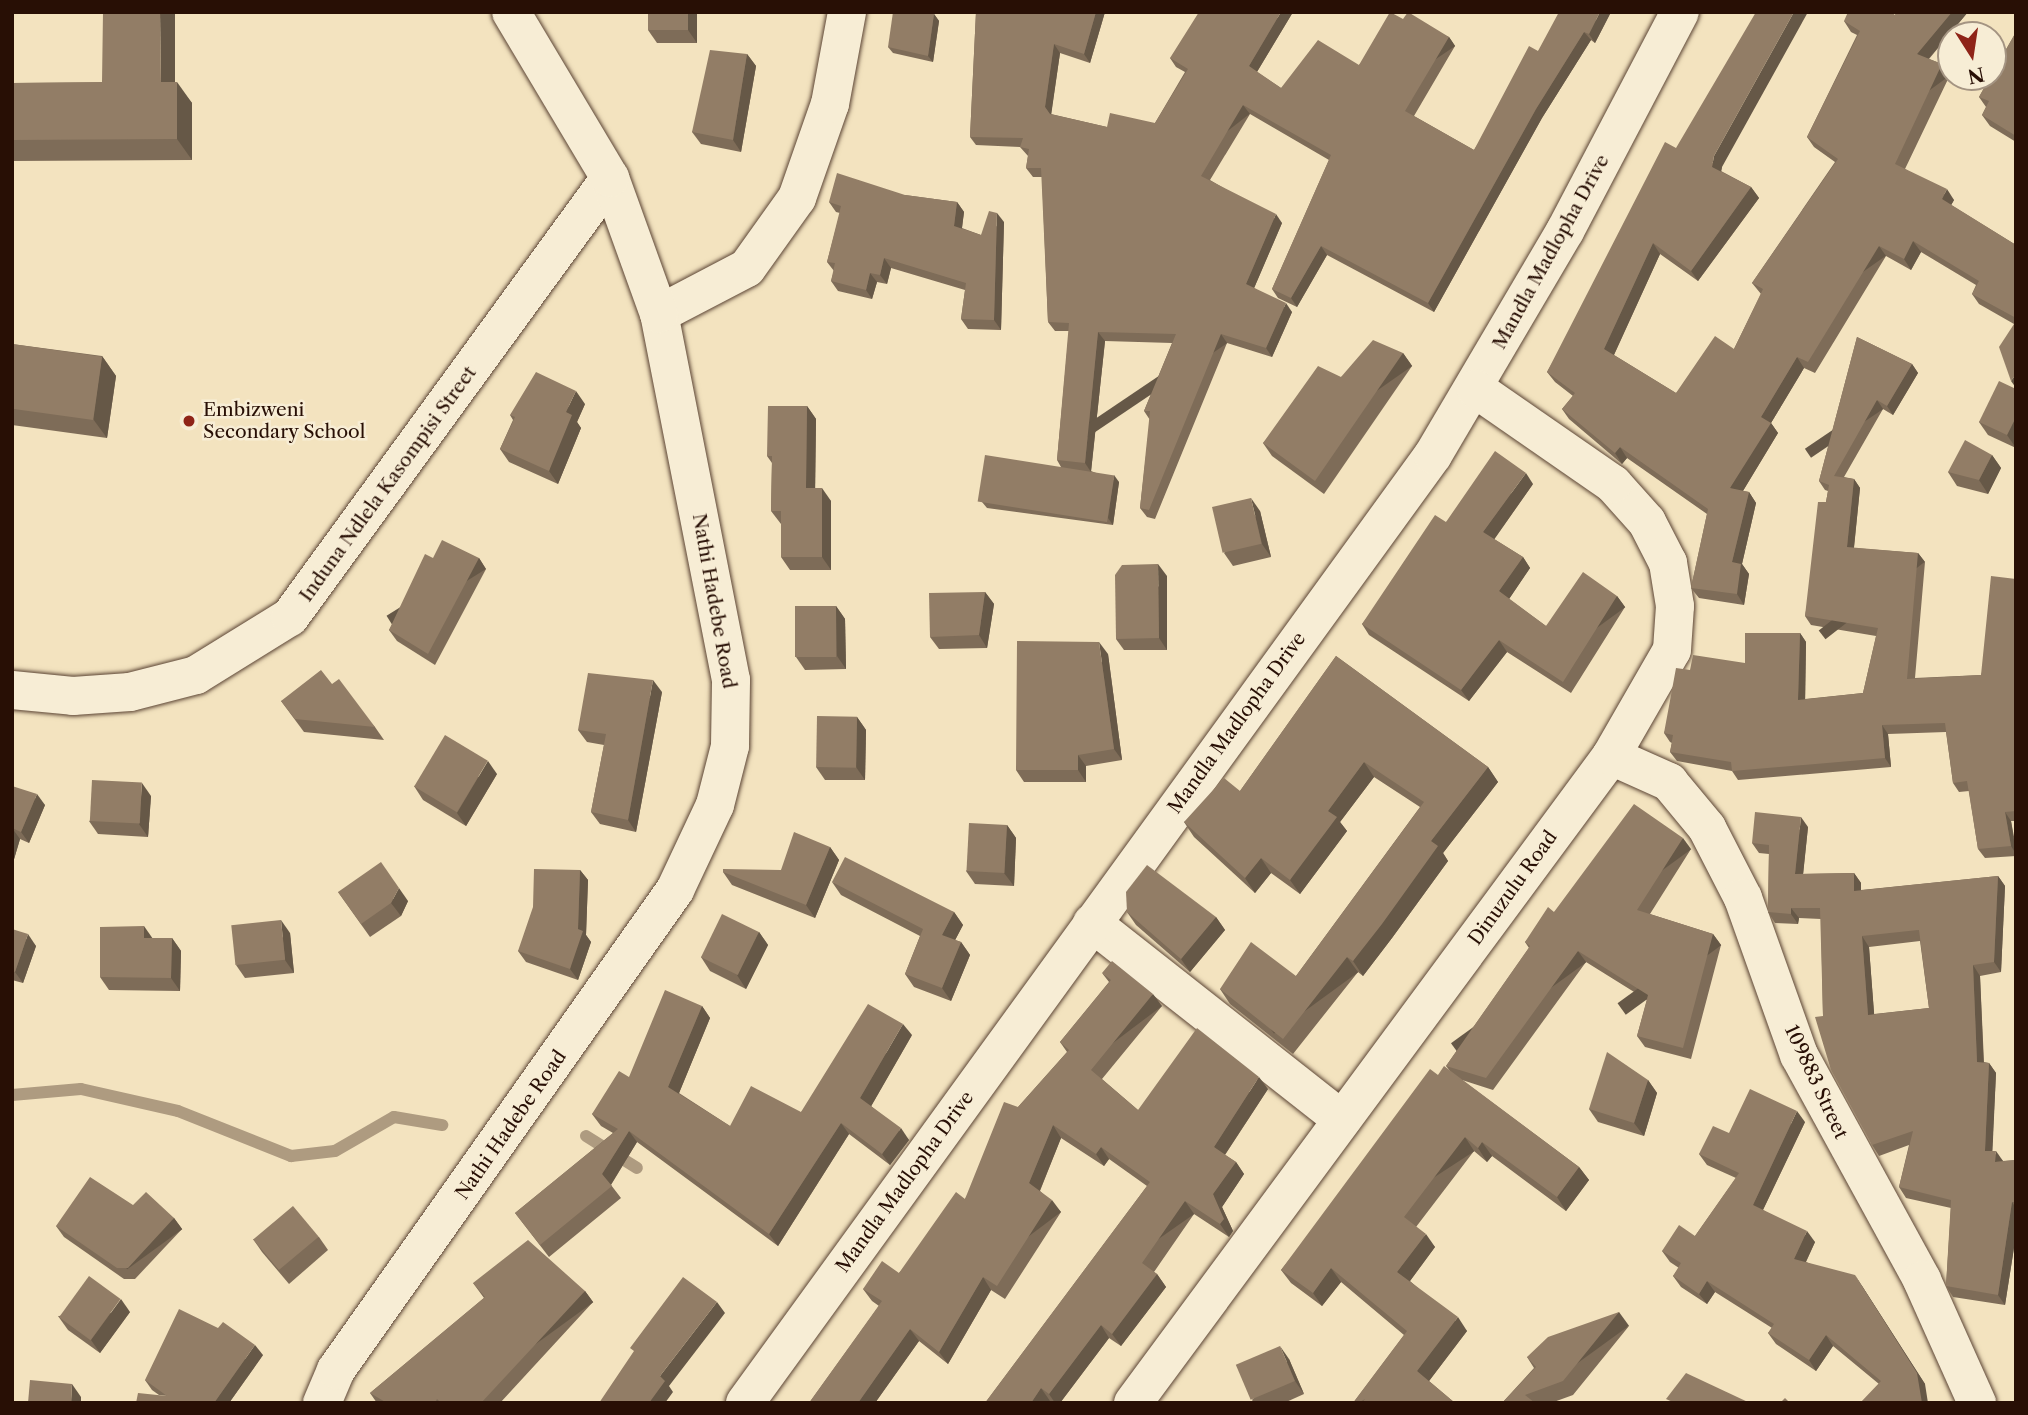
<!DOCTYPE html>
<html>
<head>
<meta charset="utf-8">
<style>
	body { margin:0 }
	#map { position:relative; width:2028px; height:1415px; overflow:hidden; background:#f3e3bf; font-family:"Libre Caslon Text",serif }
	div>[style] { position:absolute }
	.stream>* { height:12px; margin:-6px; padding:0 6px; transform-origin:6px; border-radius:6px; background:#ae9b80 }
	.roads { filter:drop-shadow(0 0 2px #5b4434) drop-shadow(0 0 2px #5b4434) }
	.minor>* { height:38px; margin:-19px; padding:0 19px; transform-origin:19px; border-radius:19px; background:#f7edd5 }
	.wall>* { inset:0; background:#7e6c58 }
	.shaded-wall>* { inset:0; background:#665847; transform-origin:0 0 }
	.building>* { inset:0; background:#927d66; transform-origin:0 0 }
	.dots>* { width:19px; height:19px; translate:-50% -50%; box-sizing:border-box; border:4px solid #f7edd5; border-radius:50% }
	span { translate:-50% -50%; white-space:nowrap; text-align:center; line-height:1.15; -webkit-text-stroke:5px #f7edd5; paint-order:stroke }
	.street-label { font-size:19px; color:#280f05 }
	.poi-label { font-size:19px; color:#280f05 }
	.left { translate:0 -50%; text-align:left }
	.frame { position:absolute; inset:0; border:14px solid #280f05; pointer-events:none }
	.north { position:absolute; left:1937px; top:21px; width:70px; height:70px; box-sizing:border-box; background:#f7edd5; border:2px solid #a49482; border-radius:50%; rotate:168deg; font-size:19px; font-weight:700; line-height:28px; text-align:center; color:#280f05 }
	.north::after { content:''; display:block; margin:auto; width:24px; height:32px; background:#8f2418; clip-path:polygon(50% 0,100% 100%,50% 72%,0 100%) }
</style>
</head>
<body>
<div id="map">
	<div class="stream">
		<i style="left:12px;top:1095px;width:69px;rotate:-5deg"></i>
		<i style="left:81px;top:1089px;width:99px;rotate:12.8deg"></i>
		<i style="left:178px;top:1111px;width:122px;rotate:21.7deg"></i>
		<i style="left:291px;top:1156px;width:44px;rotate:-6.5deg"></i>
		<i style="left:335px;top:1151px;width:68px;rotate:-30deg"></i>
		<i style="left:394px;top:1117px;width:49px;rotate:9.5deg"></i>
		<i style="left:586px;top:1136px;width:60px;rotate:32.1deg"></i>
	</div>
	<div class="roads">
		<div class="minor">
			<i style="left:659px;top:314px;width:99px;rotate:-27.6deg"></i>
			<i style="left:747px;top:268px;width:86px;rotate:-54.5deg"></i>
			<i style="left:797px;top:198px;width:100px;rotate:-70.7deg"></i>
			<i style="left:830px;top:104px;width:94px;rotate:-79.5deg"></i>
			<i style="left:12px;top:690px;width:61px;rotate:5.6deg"></i>
			<i style="left:73px;top:696px;width:57px;rotate:-4deg"></i>
			<i style="left:130px;top:692px;width:68px;rotate:-14.4deg"></i>
			<i style="left:196px;top:675px;width:110px;rotate:-31.7deg"></i>
			<i style="left:290px;top:617px;width:543px;rotate:-53.91deg"></i>
			<i style="left:1611px;top:756px;width:64px;rotate:24.1deg"></i>
			<i style="left:1669px;top:782px;width:60px;rotate:50.4deg"></i>
			<i style="left:1707px;top:828px;width:79px;rotate:62.8deg"></i>
			<i style="left:1743px;top:898px;width:167px;rotate:70.4deg"></i>
			<i style="left:1799px;top:1055px;width:256px;rotate:61.3deg"></i>
			<i style="left:1922px;top:1280px;width:135px;rotate:65.9deg"></i>
			<i style="left:1092px;top:923px;width:318px;rotate:38.2deg"></i>
			<i style="left:322px;top:1403px;width:36px;rotate:-67deg"></i>
			<i style="left:336px;top:1370px;width:588px;rotate:-54.77deg"></i>
			<i style="left:675px;top:890px;width:94px;rotate:-64.8deg"></i>
			<i style="left:715px;top:805px;width:61px;rotate:-75.7deg"></i>
			<i style="left:730px;top:746px;width:66px;rotate:-89.1deg"></i>
			<i style="left:731px;top:680px;width:373px;rotate:-101.1deg"></i>
			<i style="left:659px;top:314px;width:145px;rotate:-109.8deg"></i>
			<i style="left:610px;top:178px;width:193px;rotate:-120.8deg"></i>
			<i style="left:745px;top:1403px;width:1171px;rotate:-54.03deg"></i>
			<i style="left:1433px;top:455px;width:260px;rotate:-59.5deg"></i>
			<i style="left:1565px;top:231px;width:247px;rotate:-62.3deg"></i>
			<i style="left:1133px;top:1403px;width:804px;rotate:-53.54deg"></i>
			<i style="left:1611px;top:756px;width:122px;rotate:-60.1deg"></i>
			<i style="left:1672px;top:650px;width:44px;rotate:-86.1deg"></i>
			<i style="left:1675px;top:606px;width:44px;rotate:-99.2deg"></i>
			<i style="left:1668px;top:563px;width:46px;rotate:-117.1deg"></i>
			<i style="left:1647px;top:522px;width:51px;rotate:-131.8deg"></i>
			<i style="left:1613px;top:484px;width:167px;rotate:-145.3deg"></i>
		</div>
	</div>
	<div class="wall">
		<i style="clip-path:polygon(648px 12px,697px 12px,697px 43px,657px 43px,648px 30px)"></i>
		<i style="clip-path:polygon(976px 12px,1105px 12px,1090px 63px,1060px 53px,1051px 114px,1107px 127px,1155px 123px,1185px 72px,1176px 67px,1170px 58px,1293px 12px,1257px 72px,1281px 88px,1359px 65px,1403px 19px,1449px 37px,1455px 46px,1414px 116px,1474px 150px,1538px 51px,1611px 12px,1595px 43px,1591px 40px,1542px 118px,1434px 312px,1327px 255px,1297px 307px,1278px 298px,1272px 289px,1329px 160px,1250px 114px,1210px 180px,1282px 223px,1254px 288px,1292px 312px,1272px 357px,1227px 343px,1155px 519px,1147px 517px,1140px 508px,1150px 420px,1144px 411px,1172px 343px,1105px 341px,1091px 471px,1119px 482px,1113px 525px,987px 508px,982px 502px,1061px 467px,1057px 460px,1069px 331px,1055px 331px,1048px 322px,1042px 177px,1033px 177px,1026px 168px,1028px 156px,1020px 147px,976px 145px,970px 137px)"></i>
		<i style="clip-path:polygon(1897px 12px,1968px 12px,1929px 59px,1942px 64px,1950px 75px,1905px 169px,1954px 200px,1951px 205px,2016px 245px,2016px 388px,2014px 324px,1979px 304px,1972px 294px,1976px 285px,1921px 252px,1911px 270px,1886px 256px,1815px 373px,1804px 368px,1771px 423px,1778px 433px,1743px 491px,1749px 492px,1756px 503px,1742px 564px,1749px 574px,1744px 605px,1699px 598px,1691px 588px,1707px 514px,1627px 458px,1622px 464px,1569px 419px,1562px 409px,1573px 396px,1555px 382px,1547px 372px,1676px 148px,1722px 167px,1721px 171px,1751px 187px,1759px 198px,1698px 281px,1660px 254px,1614px 355px,1676px 393px,1734px 349px,1761px 294px,1752px 283px,1835px 162px,1814px 147px,1807px 137px,1857px 35px,1851px 32px,1844px 21px,1895px 15px)"></i>
		<i style="clip-path:polygon(934px 14px,939px 21px,933px 62px,893px 53px,888px 47px)"></i>
		<i style="clip-path:polygon(2016px 32px,2016px 142px,1990px 126px,1982px 115px,1986px 107px,1979px 97px)"></i>
		<i style="clip-path:polygon(747px 54px,756px 66px,741px 152px,701px 144px,692px 132px)"></i>
		<i style="clip-path:polygon(175px 82px,192px 103px,192px 160px,12px 161px,12px 83px)"></i>
		<i style="clip-path:polygon(905px 195px,957px 202px,964px 212px,962px 228px,981px 235px,1004px 222px,1001px 330px,968px 329px,961px 319px,965px 290px,891px 268px,887px 284px,877px 282px,872px 299px,838px 291px,831px 281px,834px 271px,827px 262px,840px 213px,836px 212px,829px 202px)"></i>
		<i style="clip-path:polygon(1857px 337px,1912px 364px,1918px 373px,1893px 415px,1883px 409px,1844px 477px,1854px 479px,1860px 488px,1854px 548px,1918px 553px,1925px 562px,1915px 678px,1981px 675px,2016px 579px,2016px 821px,2011px 821px,2016px 847px,2016px 856px,1985px 858px,1978px 849px,1969px 791px,1959px 792px,1953px 783px,1946px 732px,1888px 734px,1891px 767px,1738px 780px,1732px 771px,1677px 761px,1670px 752px,1672px 743px,1670px 742px,1664px 733px,1690px 670px,1745px 663px,1800px 633px,1806px 642px,1805px 699px,1863px 693px,1876px 636px,1811px 625px,1805px 616px,1828px 491px,1825px 490px,1819px 481px)"></i>
		<i style="clip-path:polygon(12px 344px,102px 356px,116px 376px,107px 438px,12px 425px)"></i>
		<i style="clip-path:polygon(1403px 353px,1412px 366px,1324px 494px,1272px 456px,1263px 443px,1341px 377px)"></i>
		<i style="clip-path:polygon(2016px 389px,2016px 448px,1988px 435px,1979px 422px)"></i>
		<i style="clip-path:polygon(585px 404px,577px 422px,581px 428px,558px 484px,509px 462px,500px 449px,513px 420px,510px 415px)"></i>
		<i style="clip-path:polygon(807px 406px,816px 419px,815px 488px,831px 501px,831px 570px,790px 570px,781px 557px,781px 524px,771px 511px,772px 463px,767px 456px)"></i>
		<i style="clip-path:polygon(1992px 455px,2001px 468px,1988px 494px,1957px 486px,1948px 472px)"></i>
		<i style="clip-path:polygon(1533px 484px,1494px 539px,1523px 557px,1530px 568px,1509px 599px,1546px 626px,1617px 596px,1625px 607px,1571px 693px,1507px 652px,1469px 701px,1369px 635px,1362px 624px,1446px 522px)"></i>
		<i style="clip-path:polygon(1260px 511px,1271px 557px,1233px 566px,1224px 553px)"></i>
		<i style="clip-path:polygon(433px 558px,479px 558px,486px 569px,435px 665px,397px 641px,389px 630px)"></i>
		<i style="clip-path:polygon(1167px 576px,1167px 650px,1124px 650px,1116px 639px)"></i>
		<i style="clip-path:polygon(985px 592px,994px 604px,987px 648px,939px 649px,930px 637px)"></i>
		<i style="clip-path:polygon(836px 606px,845px 619px,846px 669px,805px 670px,796px 657px)"></i>
		<i style="clip-path:polygon(1108px 654px,1122px 760px,1086px 766px,1086px 782px,1024px 782px,1016px 770px)"></i>
		<i style="clip-path:polygon(1336px 656px,1488px 767px,1498px 782px,1443px 853px,1448px 861px,1392px 938px,1363px 976px,1358px 972px,1293px 1054px,1230px 1004px,1220px 989px,1296px 976px,1420px 807px,1374px 777px,1340px 822px,1347px 831px,1300px 894px,1271px 873px,1255px 893px,1194px 837px,1184px 822px,1240px 791px)"></i>
		<i style="clip-path:polygon(332px 684px,375px 727px,384px 740px,304px 732px,281px 701px)"></i>
		<i style="clip-path:polygon(662px 692px,636px 832px,600px 824px,591px 812px,604px 745px,587px 742px,578px 730px)"></i>
		<i style="clip-path:polygon(857px 717px,866px 730px,865px 780px,825px 780px,816px 767px)"></i>
		<i style="clip-path:polygon(497px 774px,466px 826px,423px 800px,414px 786px)"></i>
		<i style="clip-path:polygon(12px 786px,45px 805px,29px 843px,20px 839px,12px 866px)"></i>
		<i style="clip-path:polygon(151px 796px,148px 837px,98px 834px,89px 821px)"></i>
		<i style="clip-path:polygon(1007px 825px,1016px 838px,1014px 886px,975px 884px,966px 871px)"></i>
		<i style="clip-path:polygon(evenodd,1808px 827px,1803px 874px,1854px 873px,1861px 883px,1861px 890px,1998px 876px,2005px 886px,2001px 972px,1980px 976px,1984px 1062px,1989px 1063px,1996px 1073px,1992px 1151px,2003px 1161px,2016px 1160px,2016px 1235px,2005px 1305px,1953px 1297px,1946px 1286px,1951px 1208px,1906px 1198px,1899px 1187px,1909px 1145px,1879px 1156px,1872px 1145px,1823px 1016px,1821px 919px,1799px 918px,1798px 924px,1775px 923px,1768px 912px,1769px 854px,1759px 853px,1752px 843px,1808px 827px,1920px 941px,1929px 1008px,1874px 1014px,1869px 947px,1920px 941px)"></i>
		<i style="clip-path:polygon(830px 847px,839px 860px,815px 918px,732px 885px,723px 872px,781px 870px)"></i>
		<i style="clip-path:polygon(1691px 849px,1650px 914px,1713px 934px,1721px 945px,1691px 1059px,1645px 1047px,1637px 1036px,1647px 1000px,1586px 962px,1493px 1090px,1462px 1080px,1579px 1167px,1589px 1180px,1566px 1211px,1492px 1156px,1487px 1162px,1474px 1151px,1416px 1227px,1435px 1247px,1410px 1281px,1467px 1331px,1429px 1381px,1455px 1403px,1353px 1403px,1404px 1335px,1341px 1282px,1322px 1306px,1291px 1283px,1281px 1270px,1438px 1075px,1450px 1071px,1446px 1066px,1529px 948px,1525px 942px,1554px 912px)"></i>
		<i style="clip-path:polygon(580px 870px,588px 880px,586px 935px,591px 942px,578px 980px,526px 962px,518px 951px)"></i>
		<i style="clip-path:polygon(832px 882px,954px 912px,963px 925px,955px 940px,961px 942px,970px 955px,951px 1001px,914px 987px,905px 974px,920px 936px,841px 895px)"></i>
		<i style="clip-path:polygon(338px 892px,408px 901px,401px 916px,370px 937px)"></i>
		<i style="clip-path:polygon(1127px 912px,1216px 917px,1225px 930px,1190px 972px,1136px 925px)"></i>
		<i style="clip-path:polygon(12px 929px,36px 946px,23px 983px,12px 980px)"></i>
		<i style="clip-path:polygon(759px 932px,768px 945px,746px 989px,710px 971px,701px 957px)"></i>
		<i style="clip-path:polygon(290px 933px,294px 973px,245px 978px,236px 965px)"></i>
		<i style="clip-path:polygon(152px 938px,172px 938px,181px 951px,180px 991px,109px 990px,100px 977px)"></i>
		<i style="clip-path:polygon(1102px 973px,1162px 1006px,1102px 1079px,1138px 1110px,1268px 1089px,1225px 1155px,1236px 1162px,1244px 1174px,1222px 1207px,1233px 1231px,1229px 1237px,1194px 1214px,1154px 1272px,1157px 1274px,1166px 1287px,1121px 1346px,1109px 1338px,1060px 1403px,1052px 1403px,1050px 1401px,1048px 1403px,985px 1403px,1147px 1186px,1109px 1159px,1104px 1166px,1061px 1138px,1040px 1191px,1061px 1212px,1005px 1299px,991px 1290px,948px 1364px,919px 1341px,875px 1403px,809px 1403px,879px 1306px,872px 1301px,863px 1289px,899px 1273px,965px 1199px,1018px 1107px,1067px 1052px,1060px 1042px,1109px 982px)"></i>
		<i style="clip-path:polygon(702px 1006px,710px 1018px,679px 1093px,730px 1126px,801px 1112px,912px 1035px,871px 1106px,909px 1140px,890px 1165px,849px 1134px,778px 1246px,637px 1142px,611px 1185px,621px 1198px,549px 1257px,515px 1213px,613px 1133px,601px 1126px,592px 1114px)"></i>
		<i style="clip-path:polygon(1648px 1080px,1657px 1093px,1644px 1136px,1598px 1122px,1589px 1109px)"></i>
		<i style="clip-path:polygon(1805px 1122px,1763px 1210px,1815px 1242px,1806px 1262px,1862px 1286px,1925px 1384px,1879px 1384px,1833px 1346px,1816px 1371px,1776px 1344px,1768px 1333px,1772px 1328px,1715px 1292px,1707px 1304px,1681px 1287px,1673px 1276px,1679px 1268px,1670px 1262px,1662px 1251px,1695px 1236px,1736px 1178px,1707px 1165px,1699px 1154px,1729px 1133px)"></i>
		<i style="clip-path:polygon(133px 1205px,174px 1218px,182px 1229px,135px 1279px,124px 1279px,64px 1237px,56px 1226px)"></i>
		<i style="clip-path:polygon(319px 1237px,328px 1250px,289px 1284px,262px 1252px,253px 1239px)"></i>
		<i style="clip-path:polygon(473px 1283px,585px 1291px,593px 1302px,500px 1403px,377px 1403px,370px 1393px,484px 1298px)"></i>
		<i style="clip-path:polygon(130px 1312px,100px 1353px,68px 1330px,58px 1316px)"></i>
		<i style="clip-path:polygon(1629px 1326px,1573px 1395px,1551px 1403px,1502px 1403px,1534px 1368px,1527px 1357px)"></i>
		<i style="clip-path:polygon(263px 1355px,229px 1403px,159px 1395px,152px 1390px,145px 1380px)"></i>
		<i style="clip-path:polygon(1289px 1359px,1304px 1394px,1284px 1403px,1254px 1403px,1252px 1400px)"></i>
	</div>
	<div class="shaded-wall">
		<i style="clip-path:polygon(160px 12px,175px 12px,175px 103px,161px 82px)"></i>
		<i style="clip-path:polygon(688px 12px,697px 12px,697px 43px,688px 30px)"></i>
		<i style="clip-path:polygon(1096px 12px,1105px 12px,1090px 63px,1084px 54px)"></i>
		<i style="clip-path:polygon(1281px 12px,1293px 12px,1255px 75px,1249px 66px)"></i>
		<i style="clip-path:polygon(1600px 12px,1611px 12px,1595px 43px,1589px 34px)"></i>
		<i style="clip-path:polygon(1794px 12px,1808px 12px,1722px 167px,1720px 178px,1712px 167px,1714px 156px)"></i>
		<i style="clip-path:polygon(1952px 12px,1968px 12px,1924px 64px,1917px 54px)"></i>
		<i style="clip-path:polygon(934px 14px,939px 21px,933px 62px,928px 56px)"></i>
		<i style="clip-path:polygon(1584px 32px,1591px 40px,1542px 118px,1434px 312px,1428px 303px,1536px 109px)"></i>
		<i style="left:1449px;top:37px;width:11px;height:86px;rotate:56deg"></i>
		<i style="clip-path:polygon(1054px 44px,1060px 53px,1051px 116px,1045px 107px)"></i>
		<i style="clip-path:polygon(747px 54px,756px 66px,741px 152px,733px 140px)"></i>
		<i style="left:1942px;top:64px;width:14px;height:110px;rotate:54deg"></i>
		<i style="clip-path:polygon(177px 82px,192px 103px,192px 160px,177px 139px)"></i>
		<i style="left:1243px;top:105px;width:11px;height:82px;rotate:52deg"></i>
		<i style="clip-path:polygon(1751px 187px,1759px 198px,1698px 281px,1691px 271px)"></i>
		<i style="clip-path:polygon(1947px 189px,1954px 200px,1949px 209px,1942px 199px)"></i>
		<i style="clip-path:polygon(957px 202px,964px 212px,961px 235px,954px 226px)"></i>
		<i style="clip-path:polygon(997px 213px,1004px 222px,1001px 330px,994px 320px)"></i>
		<i style="clip-path:polygon(1276px 214px,1282px 223px,1252px 293px,1246px 284px)"></i>
		<i style="clip-path:polygon(1913px 241px,1921px 252px,1911px 270px,1904px 259px)"></i>
		<i style="clip-path:polygon(1653px 243px,1660px 254px,1612px 359px,1604px 349px)"></i>
		<i style="clip-path:polygon(1321px 246px,1327px 255px,1297px 307px,1291px 298px)"></i>
		<i style="left:1879px;top:246px;width:12px;height:136px;rotate:55deg"></i>
		<i style="clip-path:polygon(884px 258px,891px 268px,887px 284px,880px 275px)"></i>
		<i style="clip-path:polygon(870px 273px,877px 282px,872px 299px,866px 290px)"></i>
		<i style="clip-path:polygon(1286px 303px,1292px 312px,1272px 357px,1266px 348px)"></i>
		<i style="clip-path:polygon(1098px 332px,1105px 341px,1091px 472px,1085px 463px)"></i>
		<i style="left:1221px;top:334px;width:11px;height:190px;rotate:56deg"></i>
		<i style="left:1403px;top:353px;width:16px;height:155px;rotate:55deg"></i>
		<i style="clip-path:polygon(102px 356px,116px 376px,107px 438px,93px 419px)"></i>
		<i style="clip-path:polygon(1797px 357px,1804px 368px,1771px 423px,1778px 433px,1738px 499px,1730px 488px,1761px 417px)"></i>
		<i style="clip-path:polygon(1912px 364px,1918px 373px,1893px 415px,1887px 406px)"></i>
		<i style="clip-path:polygon(2016px 374px,2016px 388px,2011px 381px)"></i>
		<i style="clip-path:polygon(576px 391px,585px 404px,577px 422px,581px 428px,558px 484px,549px 471px,566px 412px)"></i>
		<i style="left:1877px;top:400px;width:11px;height:87px;rotate:56deg"></i>
		<i style="clip-path:polygon(807px 406px,816px 419px,815px 501px,806px 488px)"></i>
		<i style="clip-path:polygon(2016px 417px,2016px 448px,2007px 435px)"></i>
		<i style="clip-path:polygon(1620px 447px,1627px 458px,1622px 464px,1615px 453px)"></i>
		<i style="clip-path:polygon(1992px 455px,2001px 468px,1988px 494px,1979px 480px)"></i>
		<i style="clip-path:polygon(1526px 473px,1533px 484px,1491px 544px,1483px 532px)"></i>
		<i style="clip-path:polygon(1114px 475px,1119px 482px,1113px 525px,1108px 518px)"></i>
		<i style="clip-path:polygon(1854px 479px,1860px 488px,1853px 556px,1847px 547px)"></i>
		<i style="clip-path:polygon(822px 488px,831px 501px,831px 570px,822px 557px)"></i>
		<i style="clip-path:polygon(1749px 492px,1756px 503px,1742px 564px,1749px 574px,1744px 605px,1737px 594px,1732px 562px)"></i>
		<i style="clip-path:polygon(1251px 498px,1260px 511px,1271px 557px,1262px 544px)"></i>
		<i style="left:1918px;top:553px;width:11px;height:126px;rotate:52deg"></i>
		<i style="clip-path:polygon(1523px 557px,1530px 568px,1507px 602px,1499px 591px)"></i>
		<i style="left:479px;top:558px;width:13px;height:109px;rotate:58deg"></i>
		<i style="clip-path:polygon(1158px 564px,1167px 576px,1167px 650px,1159px 638px)"></i>
		<i style="clip-path:polygon(985px 592px,994px 604px,987px 648px,979px 635px)"></i>
		<i style="left:1617px;top:596px;width:14px;height:102px;rotate:54deg"></i>
		<i style="clip-path:polygon(836px 606px,845px 619px,846px 669px,837px 656px)"></i>
		<i style="clip-path:polygon(1800px 633px,1806px 642px,1805px 709px,1798px 700px)"></i>
		<i style="clip-path:polygon(1499px 640px,1507px 652px,1469px 701px,1461px 690px)"></i>
		<i style="clip-path:polygon(1099px 642px,1108px 654px,1122px 760px,1114px 749px)"></i>
		<i style="clip-path:polygon(653px 680px,662px 692px,636px 832px,628px 820px)"></i>
		<i style="clip-path:polygon(857px 717px,866px 730px,865px 780px,856px 767px)"></i>
		<i style="clip-path:polygon(1882px 725px,1888px 734px,1891px 767px,1885px 758px)"></i>
		<i style="clip-path:polygon(1078px 755px,1086px 766px,1086px 782px,1078px 770px)"></i>
		<i style="clip-path:polygon(488px 761px,497px 774px,466px 826px,457px 813px)"></i>
		<i style="clip-path:polygon(1364px 762px,1374px 777px,1340px 822px,1347px 831px,1300px 894px,1290px 880px,1328px 811px)"></i>
		<i style="clip-path:polygon(1488px 767px,1498px 782px,1443px 853px,1448px 861px,1392px 938px,1363px 976px,1353px 961px,1431px 841px)"></i>
		<i style="clip-path:polygon(142px 783px,151px 796px,148px 837px,139px 824px)"></i>
		<i style="clip-path:polygon(37px 794px,45px 805px,29px 843px,21px 832px)"></i>
		<i style="clip-path:polygon(2005px 812px,2011px 821px,2016px 854px,2011px 846px)"></i>
		<i style="clip-path:polygon(1801px 817px,1808px 827px,1802px 885px,1795px 874px)"></i>
		<i style="clip-path:polygon(1007px 825px,1016px 838px,1014px 886px,1004px 873px)"></i>
		<i style="clip-path:polygon(12px 828px,20px 839px,12px 866px)"></i>
		<i style="left:1683px;top:838px;width:14px;height:85px;rotate:54deg"></i>
		<i style="clip-path:polygon(830px 847px,839px 860px,815px 918px,806px 905px)"></i>
		<i style="clip-path:polygon(1261px 858px,1271px 873px,1255px 893px,1245px 878px)"></i>
		<i style="clip-path:polygon(580px 870px,588px 880px,586px 935px,591px 942px,578px 980px,570px 969px,578px 929px)"></i>
		<i style="clip-path:polygon(1854px 873px,1861px 883px,1861px 901px,1854px 891px)"></i>
		<i style="clip-path:polygon(1998px 876px,2005px 886px,2001px 972px,1994px 962px)"></i>
		<i style="clip-path:polygon(399px 888px,408px 901px,401px 916px,391px 903px)"></i>
		<i style="clip-path:polygon(1791px 908px,1799px 918px,1798px 924px,1791px 914px)"></i>
		<i style="clip-path:polygon(954px 912px,963px 925px,951px 948px,942px 935px)"></i>
		<i style="clip-path:polygon(1216px 917px,1225px 930px,1190px 972px,1181px 959px)"></i>
		<i style="clip-path:polygon(281px 920px,290px 933px,294px 973px,285px 960px)"></i>
		<i style="clip-path:polygon(144px 926px,153px 939px,144px 938px)"></i>
		<i style="clip-path:polygon(759px 932px,768px 945px,746px 989px,737px 975px)"></i>
		<i style="clip-path:polygon(28px 934px,36px 946px,23px 983px,15px 972px)"></i>
		<i style="left:1713px;top:934px;width:14px;height:118px;rotate:54deg"></i>
		<i style="clip-path:polygon(1862px 936px,1869px 947px,1875px 1025px,1868px 1015px)"></i>
		<i style="clip-path:polygon(172px 938px,181px 951px,180px 991px,171px 978px)"></i>
		<i style="clip-path:polygon(961px 942px,970px 955px,951px 1001px,942px 988px)"></i>
		<i style="left:1578px;top:951px;width:14px;height:157px;rotate:54deg"></i>
		<i style="left:1347px;top:957px;width:19px;height:104px;rotate:54deg"></i>
		<i style="clip-path:polygon(1973px 965px,1980px 976px,1984px 1073px,1977px 1062px)"></i>
		<i style="left:1153px;top:994px;width:15px;height:98px;rotate:53deg"></i>
		<i style="clip-path:polygon(702px 1006px,710px 1018px,677px 1098px,668px 1087px)"></i>
		<i style="clip-path:polygon(903px 1024px,912px 1035px,869px 1110px,860px 1098px)"></i>
		<i style="clip-path:polygon(1989px 1063px,1996px 1073px,1992px 1161px,1985px 1151px)"></i>
		<i style="clip-path:polygon(1259px 1077px,1268px 1089px,1222px 1159px,1214px 1147px)"></i>
		<i style="clip-path:polygon(1648px 1080px,1657px 1093px,1644px 1136px,1634px 1123px)"></i>
		<i style="clip-path:polygon(1797px 1111px,1805px 1122px,1760px 1216px,1753px 1205px)"></i>
		<i style="clip-path:polygon(841px 1123px,849px 1134px,778px 1246px,769px 1234px)"></i>
		<i style="clip-path:polygon(1053px 1125px,1061px 1138px,1038px 1195px,1029px 1183px)"></i>
		<i style="clip-path:polygon(901px 1128px,909px 1140px,890px 1165px,882px 1154px)"></i>
		<i style="clip-path:polygon(629px 1131px,637px 1142px,610px 1186px,602px 1174px)"></i>
		<i style="left:1465px;top:1137px;width:17px;height:101px;rotate:57deg"></i>
		<i style="clip-path:polygon(1482px 1142px,1492px 1156px,1487px 1162px,1478px 1148px)"></i>
		<i style="clip-path:polygon(1101px 1147px,1109px 1159px,1104px 1166px,1096px 1154px)"></i>
		<i style="clip-path:polygon(1996px 1151px,2003px 1161px,1995px 1162px)"></i>
		<i style="clip-path:polygon(1236px 1162px,1244px 1174px,1222px 1207px,1233px 1231px,1229px 1237px,1220px 1224px,1213px 1194px)"></i>
		<i style="clip-path:polygon(1579px 1167px,1589px 1180px,1566px 1211px,1557px 1197px)"></i>
		<i style="left:1052px;top:1200px;width:15px;height:102px;rotate:53deg"></i>
		<i style="left:1185px;top:1201px;width:16px;height:75px;rotate:55deg"></i>
		<i style="clip-path:polygon(2012px 1202px,2016px 1208px,2016px 1235px,2005px 1305px,1998px 1295px)"></i>
		<i style="left:174px;top:1218px;width:14px;height:68px;rotate:54deg"></i>
		<i style="clip-path:polygon(1807px 1231px,1815px 1242px,1802px 1270px,1794px 1259px)"></i>
		<i style="clip-path:polygon(1426px 1234px,1435px 1247px,1407px 1285px,1397px 1272px)"></i>
		<i style="clip-path:polygon(1331px 1268px,1341px 1282px,1322px 1306px,1313px 1293px)"></i>
		<i style="clip-path:polygon(1157px 1274px,1166px 1287px,1121px 1346px,1112px 1334px)"></i>
		<i style="clip-path:polygon(1855px 1275px,1925px 1384px,1928px 1403px,1922px 1403px)"></i>
		<i style="clip-path:polygon(983px 1277px,991px 1290px,948px 1364px,939px 1352px)"></i>
		<i style="clip-path:polygon(1707px 1281px,1715px 1292px,1707px 1304px,1699px 1294px)"></i>
		<i style="left:585px;top:1291px;width:14px;height:153px;rotate:54deg"></i>
		<i style="clip-path:polygon(121px 1299px,130px 1312px,100px 1353px,91px 1340px)"></i>
		<i style="clip-path:polygon(717px 1302px,725px 1313px,669px 1386px,673px 1392px,665px 1403px,649px 1403px,660px 1376px)"></i>
		<i style="left:1619px;top:1312px;width:17px;height:89px;rotate:54deg"></i>
		<i style="clip-path:polygon(1458px 1317px,1467px 1331px,1426px 1385px,1417px 1371px)"></i>
		<i style="clip-path:polygon(1101px 1325px,1109px 1338px,1060px 1403px,1055px 1403px,1049px 1394px)"></i>
		<i style="clip-path:polygon(910px 1329px,919px 1341px,875px 1403px,858px 1403px)"></i>
		<i style="clip-path:polygon(1826px 1335px,1833px 1346px,1816px 1371px,1809px 1360px)"></i>
		<i style="clip-path:polygon(255px 1345px,263px 1355px,229px 1403px,214px 1403px)"></i>
		<i style="clip-path:polygon(1280px 1346px,1289px 1359px,1304px 1394px,1295px 1381px)"></i>
		<i style="clip-path:polygon(72px 1384px,81px 1397px,81px 1403px,71px 1403px)"></i>
		<i style="clip-path:polygon(1041px 1388px,1050px 1401px,1048px 1403px,1031px 1403px)"></i>
	</div>
	<div class="building">
		<i style="clip-path:polygon(103px 12px,160px 12px,161px 82px,177px 82px,177px 139px,12px 140px,12px 83px,102px 82px)"></i>
		<i style="left:648px;top:12px;width:40px;height:18px"></i>
		<i style="clip-path:polygon(893px 12px,923px 12px,934px 14px,928px 56px,888px 47px)"></i>
		<i style="clip-path:polygon(976px 12px,1096px 12px,1084px 54px,1054px 44px,1045px 107px,1050px 114px,1107px 127px,1110px 113px,1155px 123px,1188px 69px,1170px 58px,1199px 12px,1281px 12px,1249px 66px,1281px 88px,1318px 40px,1359px 65px,1390px 12px,1403px 19px,1408px 12px,1449px 37px,1405px 111px,1474px 150px,1529px 46px,1538px 51px,1559px 12px,1600px 12px,1589px 34px,1584px 32px,1536px 109px,1428px 303px,1321px 246px,1291px 298px,1272px 289px,1331px 155px,1243px 105px,1201px 176px,1276px 214px,1246px 284px,1286px 303px,1266px 348px,1221px 334px,1149px 510px,1140px 508px,1150px 411px,1144px 411px,1176px 334px,1098px 332px,1085px 463px,1057px 460px,1069px 323px,1048px 322px,1041px 168px,1026px 168px,1029px 149px,1020px 147px,1023px 138px,970px 137px)"></i>
		<i style="clip-path:polygon(1756px 12px,1794px 12px,1714px 156px,1712px 167px,1751px 187px,1691px 271px,1653px 243px,1604px 349px,1676px 393px,1715px 336px,1734px 349px,1763px 289px,1752px 283px,1838px 159px,1807px 137px,1860px 31px,1844px 21px,1848px 12px,1891px 12px,1895px 15px,1897px 12px,1952px 12px,1917px 54px,1942px 64px,1895px 164px,1947px 189px,1942px 199px,2016px 245px,2016px 318px,1972px 294px,1979px 281px,1913px 241px,1904px 259px,1879px 246px,1808px 362px,1797px 357px,1761px 417px,1771px 423px,1730px 488px,1749px 492px,1732px 562px,1741px 564px,1737px 594px,1691px 588px,1708px 509px,1620px 447px,1615px 453px,1562px 409px,1575px 393px,1547px 372px,1665px 142px,1676px 148px)"></i>
		<i style="clip-path:polygon(2016px 32px,2016px 136px,1982px 115px,1989px 101px,1979px 97px,1990px 77px,1993px 77px,1993px 72px)"></i>
		<i style="clip-path:polygon(710px 50px,747px 54px,733px 140px,692px 132px)"></i>
		<i style="clip-path:polygon(837px 173px,905px 195px,957px 202px,954px 226px,981px 235px,989px 211px,997px 213px,994px 320px,961px 319px,966px 283px,884px 258px,880px 275px,870px 273px,866px 290px,831px 281px,835px 263px,827px 262px,841px 206px,829px 202px)"></i>
		<i style="clip-path:polygon(2016px 321px,2016px 374px,2011px 381px,1999px 347px)"></i>
		<i style="clip-path:polygon(1857px 337px,1912px 364px,1887px 406px,1877px 400px,1834px 476px,1854px 479px,1847px 547px,1918px 553px,1907px 679px,1981px 675px,1991px 576px,2016px 579px,2016px 811px,2005px 812px,2011px 846px,1978px 849px,1967px 781px,1953px 783px,1945px 723px,1882px 725px,1885px 758px,1732px 771px,1731px 762px,1670px 752px,1673px 735px,1664px 733px,1676px 668px,1690px 670px,1693px 655px,1745px 663px,1745px 633px,1800px 633px,1798px 700px,1863px 693px,1878px 628px,1805px 616px,1818px 502px,1826px 502px,1829px 485px,1819px 481px)"></i>
		<i style="clip-path:polygon(1373px 340px,1403px 353px,1315px 481px,1263px 443px,1318px 366px,1341px 377px)"></i>
		<i style="left:12px;top:344px;width:91px;height:64px;rotate:8deg"></i>
		<i style="clip-path:polygon(536px 372px,576px 391px,566px 412px,572px 415px,549px 471px,500px 449px,515px 417px,510px 415px)"></i>
		<i style="clip-path:polygon(1999px 381px,2016px 389px,2016px 417px,2007px 435px,1979px 422px)"></i>
		<i style="clip-path:polygon(768px 406px,807px 406px,806px 488px,822px 488px,822px 557px,781px 557px,781px 511px,771px 511px,772px 456px,767px 456px)"></i>
		<i style="clip-path:polygon(1965px 440px,1992px 455px,1979px 480px,1948px 472px)"></i>
		<i style="clip-path:polygon(1495px 451px,1526px 473px,1483px 532px,1523px 557px,1499px 591px,1546px 626px,1583px 572px,1617px 596px,1563px 682px,1499px 640px,1461px 690px,1362px 624px,1435px 515px,1446px 522px)"></i>
		<i style="left:985px;top:455px;width:131px;height:47px;rotate:9deg"></i>
		<i style="left:1251px;top:498px;width:47px;height:40px;rotate:77deg"></i>
		<i style="clip-path:polygon(442px 540px,479px 558px,428px 654px,389px 630px,425px 554px,433px 558px)"></i>
		<i style="clip-path:polygon(1158px 564px,1159px 638px,1116px 639px,1115px 575px,1122px 565px)"></i>
		<i style="clip-path:polygon(985px 592px,979px 635px,930px 637px,929px 593px)"></i>
		<i style="left:795px;top:606px;width:41px;height:51px"></i>
		<i style="clip-path:polygon(1017px 641px,1099px 642px,1114px 749px,1078px 755px,1078px 770px,1016px 770px)"></i>
		<i style="clip-path:polygon(1336px 656px,1488px 767px,1431px 841px,1438px 846px,1382px 924px,1353px 961px,1347px 957px,1283px 1039px,1220px 989px,1251px 942px,1296px 976px,1424px 802px,1364px 762px,1328px 811px,1337px 817px,1290px 880px,1261px 858px,1245px 878px,1184px 822px,1224px 778px,1240px 791px)"></i>
		<i style="clip-path:polygon(321px 670px,332px 684px,339px 679px,375px 727px,295px 719px,281px 701px)"></i>
		<i style="clip-path:polygon(588px 673px,653px 680px,628px 820px,591px 812px,606px 734px,578px 730px)"></i>
		<i style="left:817px;top:716px;width:40px;height:51px;rotate:1deg"></i>
		<i style="left:445px;top:735px;width:50px;height:60px;rotate:31deg"></i>
		<i style="left:92px;top:780px;width:50px;height:41px;rotate:3deg"></i>
		<i style="clip-path:polygon(12px 786px,37px 794px,21px 832px,12px 828px)"></i>
		<i style="clip-path:polygon(1634px 804px,1683px 838px,1637px 910px,1713px 934px,1683px 1048px,1637px 1036px,1648px 995px,1578px 951px,1486px 1078px,1446px 1066px,1530px 946px,1525px 942px,1548px 907px,1554px 912px)"></i>
		<i style="clip-path:polygon(evenodd,1755px 812px,1801px 817px,1795px 874px,1854px 873px,1854px 891px,1998px 876px,1994px 962px,1973px 965px,1977px 1062px,1989px 1063px,1985px 1151px,1996px 1151px,1995px 1162px,2016px 1160px,2016px 1202px,2012px 1202px,1998px 1295px,1946px 1286px,1951px 1200px,1899px 1187px,1913px 1131px,1872px 1145px,1831px 1070px,1815px 1017px,1823px 1016px,1820px 908px,1791px 908px,1791px 914px,1768px 912px,1769px 845px,1752px 843px,1755px 812px,1919px 930px,1929px 1008px,1868px 1015px,1862px 936px,1919px 930px)"></i>
		<i style="left:969px;top:823px;width:38px;height:48px;rotate:3deg"></i>
		<i style="clip-path:polygon(794px 832px,830px 847px,806px 905px,723px 872px,723px 869px,781px 870px)"></i>
		<i style="clip-path:polygon(845px 857px,954px 912px,942px 935px,961px 942px,942px 988px,905px 974px,923px 929px,832px 882px)"></i>
		<i style="clip-path:polygon(381px 862px,399px 888px,391px 903px,361px 924px,338px 892px)"></i>
		<i style="clip-path:polygon(1147px 865px,1216px 917px,1181px 959px,1127px 912px,1126px 892px)"></i>
		<i style="clip-path:polygon(534px 869px,580px 870px,578px 929px,583px 931px,570px 969px,518px 951px,533px 907px)"></i>
		<i style="left:722px;top:914px;width:41px;height:48px;rotate:26deg"></i>
		<i style="left:281px;top:920px;width:40px;height:50px;rotate:84deg"></i>
		<i style="clip-path:polygon(144px 926px,144px 938px,172px 938px,171px 978px,100px 977px,100px 927px)"></i>
		<i style="clip-path:polygon(12px 929px,28px 934px,15px 972px,12px 971px)"></i>
		<i style="clip-path:polygon(1112px 961px,1153px 994px,1091px 1070px,1138px 1110px,1197px 1028px,1259px 1077px,1214px 1147px,1236px 1162px,1213px 1194px,1224px 1219px,1220px 1224px,1185px 1201px,1142px 1263px,1157px 1274px,1112px 1334px,1101px 1325px,1049px 1394px,1041px 1388px,1031px 1403px,985px 1403px,1150px 1182px,1101px 1147px,1096px 1154px,1053px 1125px,1029px 1183px,1052px 1200px,997px 1286px,983px 1277px,939px 1352px,910px 1329px,858px 1403px,809px 1403px,882px 1301px,863px 1289px,882px 1261px,899px 1273px,956px 1192px,965px 1199px,1004px 1102px,1018px 1107px,1069px 1050px,1060px 1042px,1111px 980px,1102px 973px)"></i>
		<i style="clip-path:polygon(665px 990px,702px 1006px,668px 1087px,730px 1126px,751px 1086px,801px 1112px,868px 1004px,903px 1024px,860px 1098px,901px 1128px,882px 1154px,841px 1123px,769px 1234px,629px 1131px,602px 1174px,612px 1186px,540px 1245px,515px 1213px,618px 1129px,592px 1114px,619px 1071px,629px 1077px)"></i>
		<i style="clip-path:polygon(1607px 1052px,1648px 1080px,1634px 1123px,1589px 1109px)"></i>
		<i style="clip-path:polygon(1444px 1066px,1579px 1167px,1557px 1197px,1482px 1142px,1478px 1148px,1465px 1137px,1404px 1217px,1426px 1234px,1397px 1272px,1458px 1317px,1417px 1371px,1455px 1403px,1362px 1403px,1365px 1399px,1358px 1403px,1353px 1403px,1407px 1331px,1331px 1268px,1313px 1293px,1281px 1270px,1430px 1069px,1438px 1075px)"></i>
		<i style="clip-path:polygon(1750px 1089px,1797px 1111px,1753px 1205px,1807px 1231px,1794px 1259px,1855px 1275px,1917px 1373px,1922px 1403px,1860px 1403px,1881px 1381px,1826px 1335px,1809px 1360px,1768px 1333px,1774px 1324px,1707px 1281px,1699px 1294px,1673px 1276px,1681px 1263px,1662px 1251px,1679px 1225px,1695px 1236px,1739px 1173px,1699px 1154px,1713px 1126px,1729px 1133px)"></i>
		<i style="clip-path:polygon(90px 1177px,133px 1205px,146px 1192px,174px 1218px,128px 1268px,117px 1268px,56px 1226px)"></i>
		<i style="left:293px;top:1206px;width:40px;height:52px;rotate:50deg"></i>
		<i style="clip-path:polygon(528px 1240px,585px 1291px,481px 1403px,441px 1403px,437px 1399px,435px 1403px,387px 1403px,370px 1393px,485px 1297px,473px 1283px)"></i>
		<i style="left:89px;top:1276px;width:39px;height:51px;rotate:36deg"></i>
		<i style="clip-path:polygon(683px 1277px,717px 1302px,660px 1376px,665px 1381px,649px 1403px,599px 1403px,634px 1351px,630px 1348px)"></i>
		<i style="clip-path:polygon(179px 1309px,218px 1328px,223px 1322px,255px 1345px,214px 1403px,136px 1403px,138px 1393px,167px 1396px,145px 1380px)"></i>
		<i style="clip-path:polygon(1619px 1312px,1563px 1381px,1525px 1395px,1535px 1403px,1502px 1403px,1536px 1367px,1527px 1357px,1548px 1337px)"></i>
		<i style="left:1280px;top:1346px;width:38px;height:48px;rotate:67deg"></i>
		<i style="clip-path:polygon(1686px 1373px,1750px 1403px,1675px 1403px,1666px 1399px)"></i>
		<i style="clip-path:polygon(30px 1380px,72px 1384px,71px 1403px,28px 1403px)"></i>
		<i style="clip-path:polygon(1785px 1398px,1790px 1403px,1780px 1403px)"></i>
	</div>
	<div class="dots">
		<i style="left:189px;top:421px;background:#8f2418"></i>
	</div>
	<div class="street-label">
		<span style="left:1551px;top:252px;rotate:-61deg">Mandla Madlopha Drive</span>
		<span style="left:388px;top:484px;rotate:-54deg">Induna Ndlela Kasompisi Street</span>
		<span style="left:714px;top:601px;rotate:80deg">Nathi Hadebe Road</span>
		<span style="left:1237px;top:723px;rotate:-54deg">Mandla Madlopha Drive</span>
		<span style="left:1513px;top:888px;rotate:-54deg">Dinuzulu Road</span>
		<span style="left:1816px;top:1082px;rotate:65deg">109883 Street</span>
		<span style="left:511px;top:1125px;rotate:-55deg">Nathi Hadebe Road</span>
		<span style="left:905px;top:1182px;rotate:-54deg">Mandla Madlopha Drive</span>
	</div>
	<div class="poi-label">
		<span class="left" style="left:203px;top:421px">Embizweni<br>Secondary School</span>
	</div>
	<div class="frame"></div>
	<div class="north">N</div>
</div>
</body>
</html>
